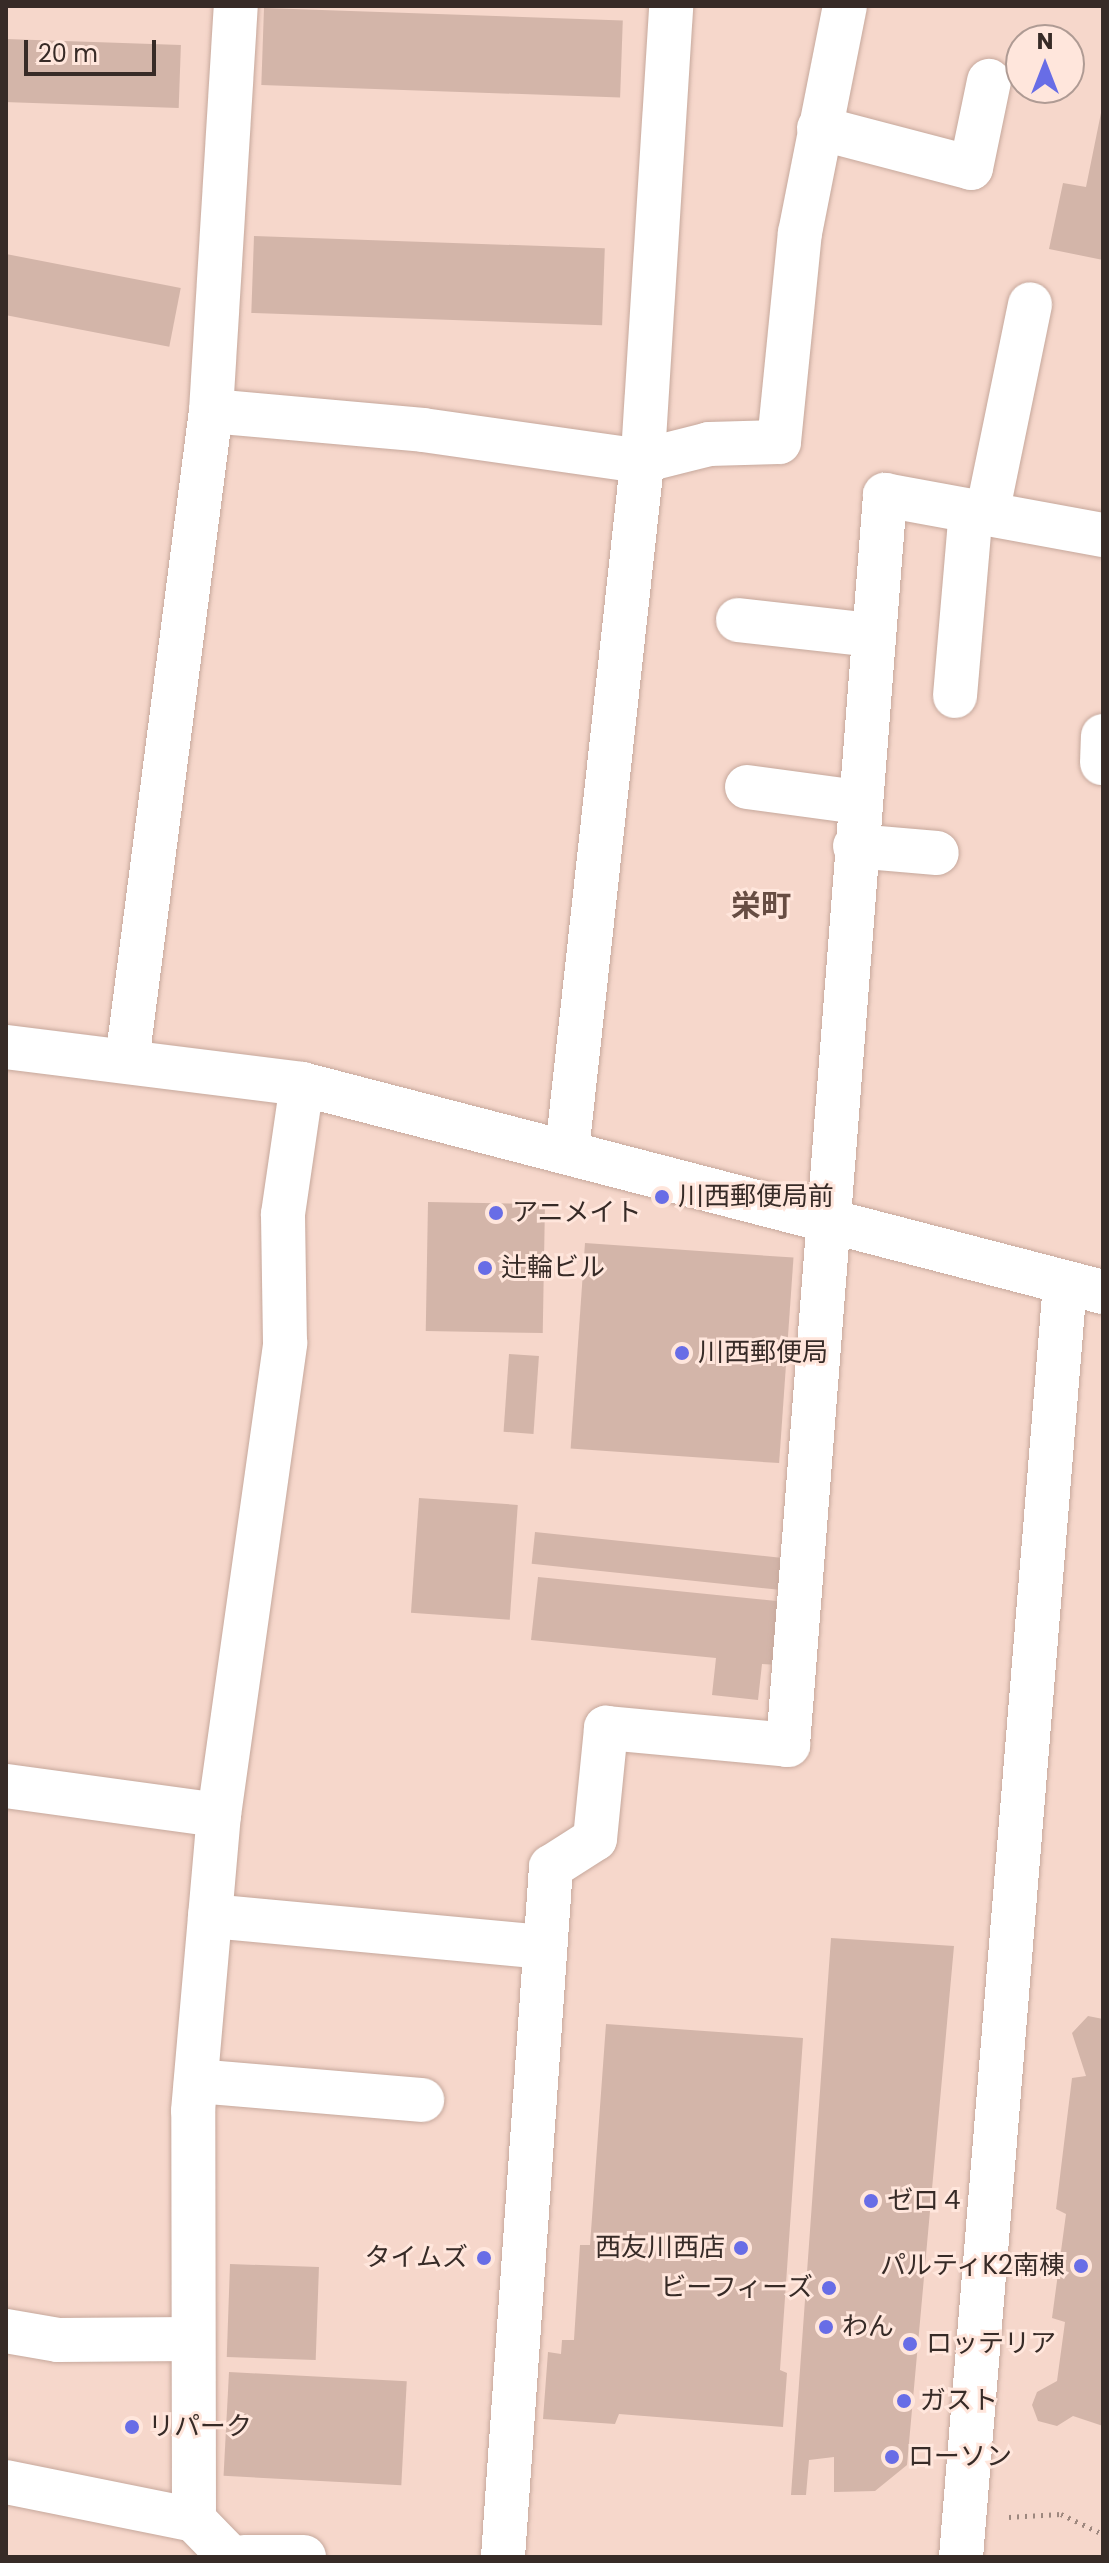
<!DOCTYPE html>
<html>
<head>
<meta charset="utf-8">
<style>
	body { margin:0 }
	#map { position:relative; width:1109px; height:2563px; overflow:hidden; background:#f6d7cb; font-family:Poppins,"Noto Sans JP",sans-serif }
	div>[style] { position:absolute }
	.building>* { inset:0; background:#d3b5a9; transform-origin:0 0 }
	.path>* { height:5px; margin-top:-2.5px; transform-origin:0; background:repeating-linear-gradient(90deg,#9d877e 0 2px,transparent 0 8px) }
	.roads { filter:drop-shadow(0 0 2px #c6a89c) drop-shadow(0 0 2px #c6a89c) }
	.minor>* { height:44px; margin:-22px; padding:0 22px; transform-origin:22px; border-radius:22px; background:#fff }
	.dots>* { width:22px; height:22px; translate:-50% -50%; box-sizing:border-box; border:4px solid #ffe6dc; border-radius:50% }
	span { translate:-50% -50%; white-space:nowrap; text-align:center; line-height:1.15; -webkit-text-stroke:6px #ffe6dc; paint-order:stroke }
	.poi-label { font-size:26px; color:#372b27 }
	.left { translate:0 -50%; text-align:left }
	.right { translate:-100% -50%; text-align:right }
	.quarter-label { font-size:30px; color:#674d43; font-weight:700 }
	.frame { position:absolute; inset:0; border:8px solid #372b27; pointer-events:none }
	.north { position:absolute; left:1005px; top:24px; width:80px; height:80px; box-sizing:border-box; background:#ffe6dc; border:2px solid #af9b94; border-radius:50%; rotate:0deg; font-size:22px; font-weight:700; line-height:32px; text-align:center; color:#372b27 }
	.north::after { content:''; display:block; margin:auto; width:28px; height:36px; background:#686de6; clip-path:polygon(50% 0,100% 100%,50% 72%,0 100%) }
	.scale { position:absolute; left:24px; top:40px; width:132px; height:36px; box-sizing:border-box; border:4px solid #372b27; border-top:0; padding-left:10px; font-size:24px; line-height:28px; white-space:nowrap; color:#372b27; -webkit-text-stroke:6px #ffe6dc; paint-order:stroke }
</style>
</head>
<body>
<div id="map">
	<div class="building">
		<i style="left:264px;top:8px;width:359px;height:77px;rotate:2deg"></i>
		<i style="left:6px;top:39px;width:175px;height:63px;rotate:2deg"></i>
		<i style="clip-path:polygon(1102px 108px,1103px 108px,1103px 260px,1049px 249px,1063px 183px,1086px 187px)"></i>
		<i style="left:254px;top:236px;width:351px;height:77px;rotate:2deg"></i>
		<i style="left:6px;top:254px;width:178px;height:60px;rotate:11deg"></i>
		<i style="left:428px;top:1202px;width:117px;height:129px;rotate:1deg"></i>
		<i style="left:585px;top:1243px;width:209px;height:206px;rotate:4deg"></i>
		<i style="left:509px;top:1354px;width:30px;height:78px;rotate:4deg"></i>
		<i style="left:419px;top:1498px;width:99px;height:115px;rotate:4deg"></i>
		<i style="left:535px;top:1532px;width:256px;height:32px;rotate:6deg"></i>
		<i style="clip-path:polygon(538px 1577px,786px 1602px,779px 1665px,762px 1664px,758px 1700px,712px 1695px,716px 1658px,531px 1640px)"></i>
		<i style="clip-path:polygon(831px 1938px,954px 1946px,907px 2465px,875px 2491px,834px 2492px,834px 2457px,809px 2460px,806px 2495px,791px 2495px)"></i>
		<i style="clip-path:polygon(1088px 2016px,1103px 2019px,1103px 2426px,1073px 2416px,1057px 2426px,1038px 2421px,1032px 2405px,1037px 2392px,1057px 2381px,1065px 2322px,1052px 2318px,1066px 2214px,1056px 2209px,1072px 2078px,1086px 2076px,1072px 2033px)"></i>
		<i style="clip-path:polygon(606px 2024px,803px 2038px,780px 2370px,787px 2373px,783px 2427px,619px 2414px,615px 2424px,543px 2419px,548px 2352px,561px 2354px,562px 2340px,574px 2340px,580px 2245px,590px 2245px)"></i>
		<i style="left:230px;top:2264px;width:89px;height:93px;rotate:2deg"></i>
		<i style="left:229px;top:2372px;width:178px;height:104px;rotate:3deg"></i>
	</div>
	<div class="path">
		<i style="left:1009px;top:2517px;width:52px;rotate:-3.3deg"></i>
		<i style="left:1061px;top:2514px;width:47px;rotate:25.5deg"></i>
	</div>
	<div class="roads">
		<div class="minor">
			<i style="left:819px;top:128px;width:157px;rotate:14.7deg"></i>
			<i style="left:971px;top:168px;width:89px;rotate:-78.3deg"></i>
			<i style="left:211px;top:411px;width:213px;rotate:5.1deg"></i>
			<i style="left:423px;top:430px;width:221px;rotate:8.1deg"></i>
			<i style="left:642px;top:461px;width:69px;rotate:-14.2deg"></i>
			<i style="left:709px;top:444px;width:70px;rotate:-1.6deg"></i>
			<i style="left:779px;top:442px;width:210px;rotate:-84.3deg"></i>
			<i style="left:800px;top:233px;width:231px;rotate:-78.8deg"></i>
			<i style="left:987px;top:514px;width:214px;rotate:-78.4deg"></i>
			<i style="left:738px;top:620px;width:135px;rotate:6.4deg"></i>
			<i style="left:955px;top:696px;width:186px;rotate:-85.1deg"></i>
			<i style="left:1102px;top:763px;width:27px;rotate:-88deg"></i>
			<i style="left:747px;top:787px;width:112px;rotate:7.7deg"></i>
			<i style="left:855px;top:846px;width:82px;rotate:4.9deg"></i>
			<i style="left:6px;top:1047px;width:298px;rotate:7.1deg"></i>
			<i style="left:302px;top:1084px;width:828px;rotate:14.56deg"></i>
			<i style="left:127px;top:1061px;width:655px;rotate:-82.64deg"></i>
			<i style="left:211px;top:411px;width:406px;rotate:-86.5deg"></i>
			<i style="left:567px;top:1151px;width:700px;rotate:-83.77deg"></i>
			<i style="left:643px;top:455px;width:450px;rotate:-86.4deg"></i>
			<i style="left:6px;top:1786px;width:215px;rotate:7.8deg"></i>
			<i style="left:210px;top:1916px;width:336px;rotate:5.3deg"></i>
			<i style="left:196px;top:2081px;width:227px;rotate:4.8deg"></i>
			<i style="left:6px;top:2331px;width:53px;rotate:9.8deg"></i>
			<i style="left:58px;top:2340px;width:132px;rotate:-0.4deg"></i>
			<i style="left:6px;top:2482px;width:192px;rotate:11.4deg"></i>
			<i style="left:194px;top:2520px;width:52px;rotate:45.8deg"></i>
			<i style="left:194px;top:2520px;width:409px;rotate:-90.1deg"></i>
			<i style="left:193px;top:2111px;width:297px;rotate:-85deg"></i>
			<i style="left:219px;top:1815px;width:477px;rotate:-82deg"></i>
			<i style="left:285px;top:1343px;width:129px;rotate:-90.9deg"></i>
			<i style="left:283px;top:1214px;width:131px;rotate:-81.7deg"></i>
			<i style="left:244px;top:2557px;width:60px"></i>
			<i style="left:503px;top:2557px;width:692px;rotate:-86.02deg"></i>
			<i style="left:551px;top:1867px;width:52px;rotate:-32.5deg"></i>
			<i style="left:595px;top:1839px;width:112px;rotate:-84.3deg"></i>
			<i style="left:606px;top:1728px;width:183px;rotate:5.3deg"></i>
			<i style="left:788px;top:1745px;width:1254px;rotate:-85.56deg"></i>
			<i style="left:885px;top:495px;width:222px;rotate:10.4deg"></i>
			<i style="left:961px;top:2557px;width:1277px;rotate:-85.33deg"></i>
		</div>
	</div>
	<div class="dots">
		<i style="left:662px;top:1197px;background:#686de6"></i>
		<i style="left:496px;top:1213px;background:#686de6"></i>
		<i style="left:485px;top:1268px;background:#686de6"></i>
		<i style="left:682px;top:1353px;background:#686de6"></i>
		<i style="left:871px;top:2201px;background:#686de6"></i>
		<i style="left:741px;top:2248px;background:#686de6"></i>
		<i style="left:484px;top:2258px;background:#686de6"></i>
		<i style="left:1081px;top:2266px;background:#686de6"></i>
		<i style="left:829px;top:2288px;background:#686de6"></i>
		<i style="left:826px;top:2327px;background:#686de6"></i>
		<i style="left:910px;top:2344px;background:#686de6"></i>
		<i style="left:904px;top:2401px;background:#686de6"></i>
		<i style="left:132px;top:2427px;background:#686de6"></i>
		<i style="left:892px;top:2457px;background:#686de6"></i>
	</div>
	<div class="poi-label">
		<span class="left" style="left:678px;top:1197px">川西郵便局前</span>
		<span class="left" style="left:512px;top:1213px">アニメイト</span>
		<span class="left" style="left:501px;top:1268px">辻輪ビル</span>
		<span class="left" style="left:698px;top:1353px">川西郵便局</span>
		<span class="left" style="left:887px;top:2201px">ゼロ４</span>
		<span class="right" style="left:725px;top:2248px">西友川西店</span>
		<span class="right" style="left:468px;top:2258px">タイムズ</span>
		<span class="right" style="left:1065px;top:2266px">パルティK2南棟</span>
		<span class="right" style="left:813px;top:2288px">ビーフィーズ</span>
		<span class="left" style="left:842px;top:2327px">わん</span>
		<span class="left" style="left:926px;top:2344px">ロッテリア</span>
		<span class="left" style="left:920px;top:2401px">ガスト</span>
		<span class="left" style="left:148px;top:2427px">リパーク</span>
		<span class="left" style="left:908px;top:2457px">ローソン</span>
	</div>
	<div class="quarter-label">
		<span style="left:761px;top:906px">栄町</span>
	</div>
	<div class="frame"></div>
	<div class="north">N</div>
	<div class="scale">20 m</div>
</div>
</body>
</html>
